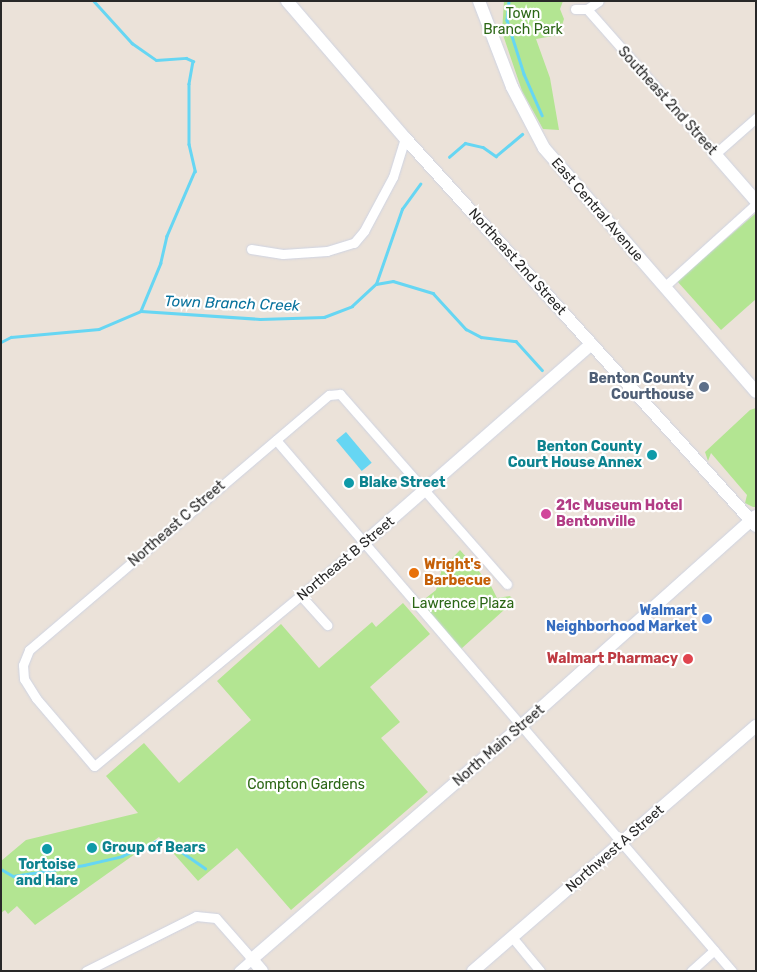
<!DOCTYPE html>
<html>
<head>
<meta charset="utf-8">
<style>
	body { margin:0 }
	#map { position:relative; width:757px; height:972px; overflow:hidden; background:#ebe2d9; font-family:Rubik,sans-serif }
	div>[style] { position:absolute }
	.green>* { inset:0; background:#b3e592 }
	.water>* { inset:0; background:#66d6f3; transform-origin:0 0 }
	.stream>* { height:2.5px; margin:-1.25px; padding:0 1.25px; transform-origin:1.25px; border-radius:1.25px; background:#66d6f3 }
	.roads { filter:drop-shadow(0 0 1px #ced3e2) drop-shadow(0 0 1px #ced3e2) }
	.street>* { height:9px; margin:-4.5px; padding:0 4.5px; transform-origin:4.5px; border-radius:4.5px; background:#fff }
	.secondary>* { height:12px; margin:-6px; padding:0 6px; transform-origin:6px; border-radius:6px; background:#fff }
	.dots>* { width:14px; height:14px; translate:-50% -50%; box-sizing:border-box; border:2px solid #fff; border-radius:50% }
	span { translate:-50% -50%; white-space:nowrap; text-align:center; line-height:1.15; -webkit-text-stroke:4.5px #fff; paint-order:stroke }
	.park-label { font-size:14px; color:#2c6716 }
	.street-label { font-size:14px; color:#282828 }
	.service-label { font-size:14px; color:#4e5e75; font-weight:700 }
	.right { translate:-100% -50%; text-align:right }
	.culture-label { font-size:14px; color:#0d838f; font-weight:700 }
	.left { translate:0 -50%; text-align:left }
	.hotel-label { font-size:14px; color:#b23c85; font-weight:700 }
	.food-label { font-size:14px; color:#c56008; font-weight:700 }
	.shop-label { font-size:14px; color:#366cbe; font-weight:700 }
	.health-label { font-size:14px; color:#be3a42; font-weight:700 }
	.water-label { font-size:15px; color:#08729d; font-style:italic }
	.frame { position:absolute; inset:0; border:2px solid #282828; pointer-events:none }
</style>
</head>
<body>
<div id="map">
	<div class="green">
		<i style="clip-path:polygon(504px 1px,563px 1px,560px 9px,564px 19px,559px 35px,536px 39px,550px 78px,559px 130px,543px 129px,522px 91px,502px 32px)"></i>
		<i style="clip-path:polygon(756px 213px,756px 299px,721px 330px,677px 281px)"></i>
		<i style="clip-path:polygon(756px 408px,756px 507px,753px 507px,745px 503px,747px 495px,711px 453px,708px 461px,705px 452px,750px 410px)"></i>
		<i style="clip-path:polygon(460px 550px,490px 584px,497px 598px,510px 596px,514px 601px,461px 649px,421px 602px,436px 590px,442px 569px)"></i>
		<i style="clip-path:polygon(403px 603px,430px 634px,370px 687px,400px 722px,381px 738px,428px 792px,291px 910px,237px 848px,198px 881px,159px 837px,35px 925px,17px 906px,8px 914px,5px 910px,1px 913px,1px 861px,26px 840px,138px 813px,106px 776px,144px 743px,179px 783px,251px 720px,217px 681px,281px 624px,319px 668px,372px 622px,376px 627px)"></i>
	</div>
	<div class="water">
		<i style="left:346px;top:432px;width:40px;height:13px;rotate:50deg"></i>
	</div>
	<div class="stream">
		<i style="left:94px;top:1px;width:57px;rotate:47.9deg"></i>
		<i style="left:132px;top:43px;width:29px;rotate:35deg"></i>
		<i style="left:156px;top:60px;width:30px;rotate:-4deg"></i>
		<i style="left:186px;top:58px;width:8px;rotate:23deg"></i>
		<i style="left:193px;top:61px;width:23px;rotate:100deg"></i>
		<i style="left:189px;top:84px;width:60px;rotate:90deg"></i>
		<i style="left:189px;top:144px;width:28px;rotate:77deg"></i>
		<i style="left:195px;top:171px;width:71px;rotate:113.3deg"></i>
		<i style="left:167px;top:236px;width:28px;rotate:103deg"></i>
		<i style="left:161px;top:263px;width:52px;rotate:112.6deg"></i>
		<i style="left:509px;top:1px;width:19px;rotate:96deg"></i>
		<i style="left:507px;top:20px;width:57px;rotate:72.5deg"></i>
		<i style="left:524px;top:74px;width:45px;rotate:66.3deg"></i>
		<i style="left:449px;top:157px;width:21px;rotate:-41deg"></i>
		<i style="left:465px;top:143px;width:18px;rotate:13deg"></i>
		<i style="left:483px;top:147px;width:16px;rotate:35deg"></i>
		<i style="left:496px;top:156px;width:34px;rotate:-40deg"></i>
		<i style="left:376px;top:284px;width:17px;rotate:-10deg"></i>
		<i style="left:393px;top:281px;width:42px;rotate:16.7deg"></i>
		<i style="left:433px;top:293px;width:49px;rotate:47.5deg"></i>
		<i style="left:466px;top:329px;width:17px;rotate:28deg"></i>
		<i style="left:481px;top:337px;width:35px;rotate:7deg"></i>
		<i style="left:516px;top:341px;width:39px;rotate:48deg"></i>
		<i style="left:1px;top:342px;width:11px;rotate:-27deg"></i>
		<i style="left:11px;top:337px;width:88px;rotate:-5.2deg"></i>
		<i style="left:99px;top:329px;width:46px;rotate:-23.2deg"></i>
		<i style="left:141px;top:311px;width:119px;rotate:3.8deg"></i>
		<i style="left:260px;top:319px;width:64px;rotate:-1.8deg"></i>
		<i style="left:324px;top:317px;width:30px;rotate:-21deg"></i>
		<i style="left:352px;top:306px;width:33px;rotate:-43deg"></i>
		<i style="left:376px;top:284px;width:79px;rotate:-70.9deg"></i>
		<i style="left:402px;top:209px;width:31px;rotate:-54deg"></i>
		<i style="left:1px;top:869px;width:14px;rotate:30deg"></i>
		<i style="left:13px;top:876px;width:72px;rotate:-8.8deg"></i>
		<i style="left:84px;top:865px;width:39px;rotate:-13deg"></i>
		<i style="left:122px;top:856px;width:38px;rotate:-23deg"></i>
		<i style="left:157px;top:841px;width:24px;rotate:22deg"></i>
		<i style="left:179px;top:850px;width:32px;rotate:35deg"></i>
	</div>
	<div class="roads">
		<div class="street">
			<i style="left:575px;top:9px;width:12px"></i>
			<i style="left:587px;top:9px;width:193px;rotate:48.6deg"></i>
			<i style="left:715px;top:154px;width:55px;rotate:-41.3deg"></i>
			<i style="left:587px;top:9px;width:14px;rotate:-34deg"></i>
			<i style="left:251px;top:249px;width:32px;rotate:9deg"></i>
			<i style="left:283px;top:254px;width:44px;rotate:-3.9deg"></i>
			<i style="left:327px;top:251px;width:28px;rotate:-17deg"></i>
			<i style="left:354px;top:243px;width:16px;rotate:-50deg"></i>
			<i style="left:364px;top:231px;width:61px;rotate:-61.8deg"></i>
			<i style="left:393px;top:177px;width:41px;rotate:-72.9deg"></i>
			<i style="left:664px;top:287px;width:124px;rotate:-42.1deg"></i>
			<i style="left:276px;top:440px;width:700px;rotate:49.35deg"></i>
			<i style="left:364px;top:543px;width:350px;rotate:140.4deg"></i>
			<i style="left:94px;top:766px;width:89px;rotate:-130.5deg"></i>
			<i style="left:36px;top:698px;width:22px;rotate:-122deg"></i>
			<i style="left:24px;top:679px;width:14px;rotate:-94deg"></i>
			<i style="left:23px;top:665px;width:16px;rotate:-68deg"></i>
			<i style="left:29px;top:650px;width:394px;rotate:-40.4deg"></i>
			<i style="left:329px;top:395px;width:11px;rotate:-5deg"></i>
			<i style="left:340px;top:394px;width:253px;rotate:48.7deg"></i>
			<i style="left:302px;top:597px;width:38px;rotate:48deg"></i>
			<i style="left:512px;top:937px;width:44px;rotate:50.5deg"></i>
			<i style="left:86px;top:971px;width:123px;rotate:-26.6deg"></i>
			<i style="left:196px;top:916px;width:20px;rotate:6deg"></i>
			<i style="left:216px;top:918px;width:55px;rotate:48.7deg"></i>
			<i style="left:252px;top:959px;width:18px;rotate:139deg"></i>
			<i style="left:691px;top:971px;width:31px;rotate:-42deg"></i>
		</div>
		<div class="secondary">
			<i style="left:287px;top:1px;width:181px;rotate:49.3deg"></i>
			<i style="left:405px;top:138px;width:523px;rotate:47.87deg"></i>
			<i style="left:479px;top:1px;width:92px;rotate:69deg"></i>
			<i style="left:512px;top:87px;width:69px;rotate:62.3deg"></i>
			<i style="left:544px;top:148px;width:323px;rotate:49deg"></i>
			<i style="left:715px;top:154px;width:62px;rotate:48.9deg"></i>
			<i style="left:364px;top:543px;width:302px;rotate:-41.2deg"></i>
			<i style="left:262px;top:971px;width:16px;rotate:-130deg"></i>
			<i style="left:252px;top:959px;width:356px;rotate:-40.9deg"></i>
			<i style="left:521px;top:726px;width:315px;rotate:-41.8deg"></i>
			<i style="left:473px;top:971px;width:374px;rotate:-40.9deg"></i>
		</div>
	</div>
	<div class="dots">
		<i style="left:704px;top:387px;background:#5c6f8a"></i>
		<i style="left:652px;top:455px;background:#0f9aa8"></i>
		<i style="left:349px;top:483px;background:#0f9aa8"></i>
		<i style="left:546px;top:514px;background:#d1479c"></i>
		<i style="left:414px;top:573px;background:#e8710a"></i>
		<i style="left:707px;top:619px;background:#3f7fe0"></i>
		<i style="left:688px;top:659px;background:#e0444e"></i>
		<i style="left:92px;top:848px;background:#0f9aa8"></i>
		<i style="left:47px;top:849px;background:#0f9aa8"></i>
	</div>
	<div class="park-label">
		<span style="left:523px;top:22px">Town<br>Branch Park</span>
		<span style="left:463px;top:604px">Lawrence Plaza</span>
		<span style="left:306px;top:785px">Compton Gardens</span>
	</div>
	<div class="street-label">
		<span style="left:667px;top:101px;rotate:48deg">Southeast 2nd Street</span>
		<span style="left:597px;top:210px;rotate:49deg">East Central Avenue</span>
		<span style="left:517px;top:262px;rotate:48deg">Northeast 2nd Street</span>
		<span style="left:177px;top:524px;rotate:-41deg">Northeast C Street</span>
		<span style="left:346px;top:559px;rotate:-40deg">Northeast B Street</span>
		<span style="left:499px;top:746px;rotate:-41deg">North Main Street</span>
		<span style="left:615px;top:849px;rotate:-41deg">Northwest A Street</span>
	</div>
	<div class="service-label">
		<span class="right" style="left:694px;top:387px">Benton County<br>Courthouse</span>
	</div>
	<div class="culture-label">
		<span class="right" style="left:642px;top:455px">Benton County<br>Court House Annex</span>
		<span class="left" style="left:359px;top:483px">Blake Street</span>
		<span class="left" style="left:102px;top:848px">Group of Bears</span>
		<span style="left:47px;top:873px">Tortoise<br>and Hare</span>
	</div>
	<div class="hotel-label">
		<span class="left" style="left:556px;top:514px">21c Museum Hotel<br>Bentonville</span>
	</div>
	<div class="food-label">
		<span class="left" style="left:424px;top:573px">Wright's<br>Barbecue</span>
	</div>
	<div class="shop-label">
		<span class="right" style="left:697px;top:619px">Walmart<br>Neighborhood Market</span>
	</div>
	<div class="health-label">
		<span class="right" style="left:678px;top:659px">Walmart Pharmacy</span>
	</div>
	<div class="water-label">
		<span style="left:232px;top:304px;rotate:2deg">Town Branch Creek</span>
	</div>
	<div class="frame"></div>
</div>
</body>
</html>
